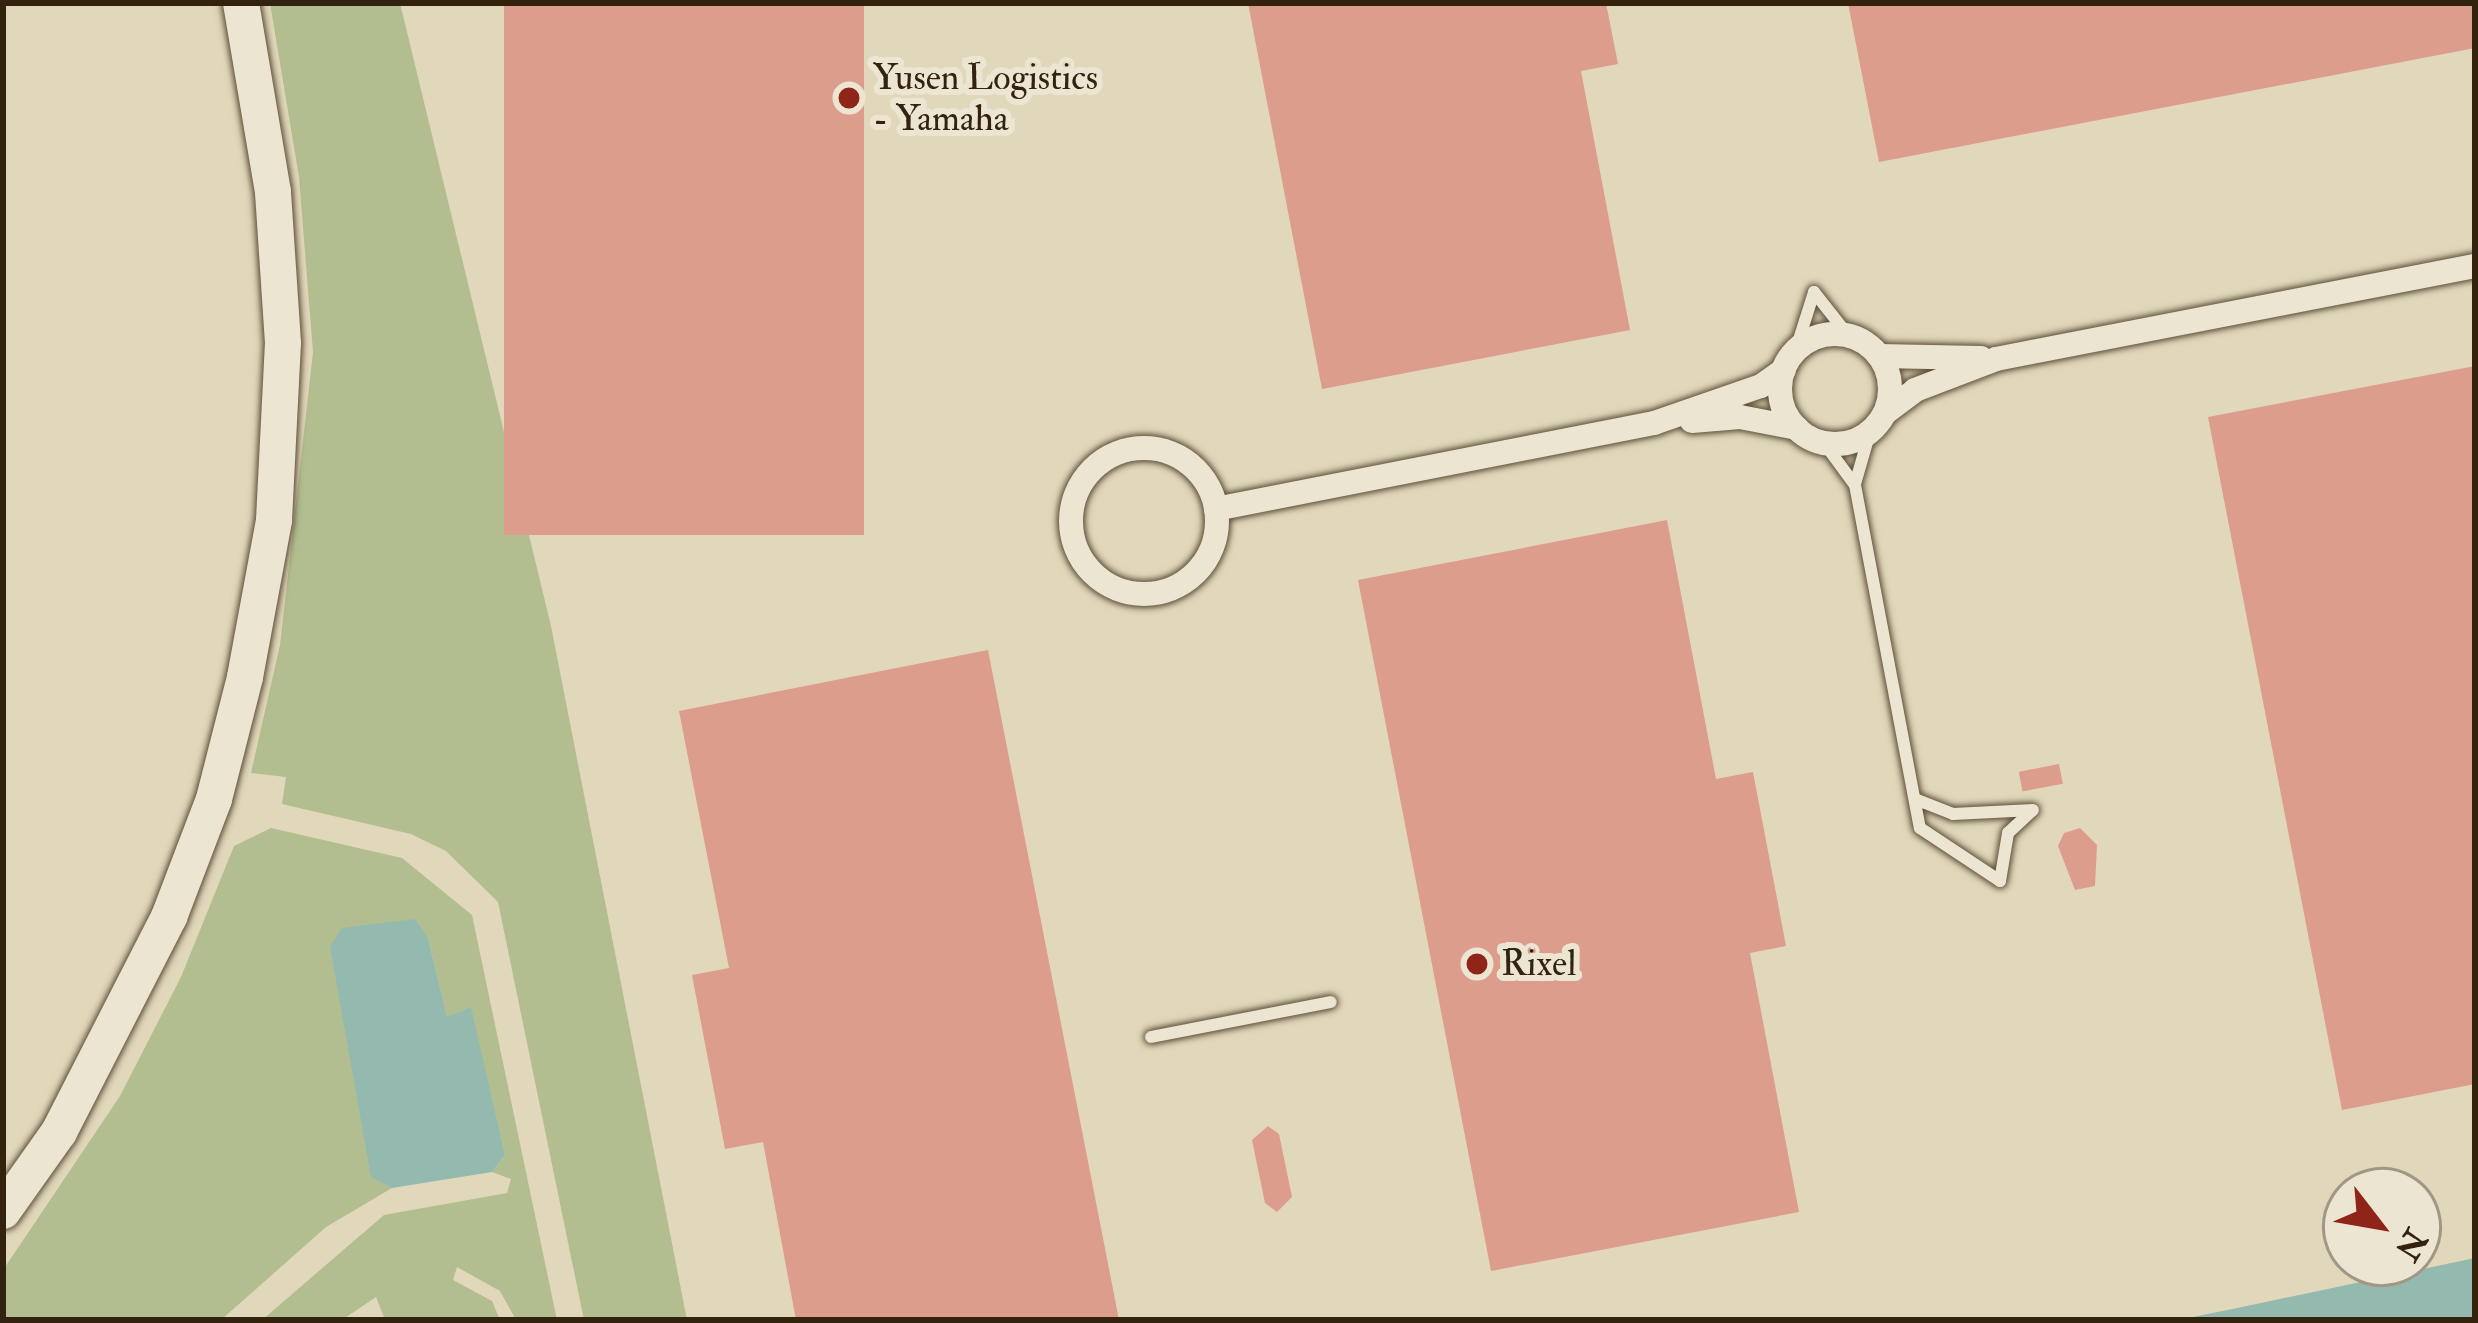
<!DOCTYPE html>
<html>
<head>
<meta charset="utf-8">
<style>
	body { margin:0 }
	#map { position:relative; width:2478px; height:1323px; overflow:hidden; background:#e1d7ba; font-family:"IM FELL Double Pica",serif }
	div>[style] { position:absolute }
	.green>* { inset:0; background:#b3be90 }
	.water>* { inset:0; background:#94bab0 }
	.building>* { inset:0; background:#dd9d8c; transform-origin:0 0 }
	.roads { filter:drop-shadow(0 0 3px #5e4f39) drop-shadow(0 0 3px #5e4f39) }
	.lane>* { height:12px; margin:-6px; padding:0 6px; transform-origin:6px; border-radius:6px; background:#ece5d2 }
	.street>* { height:24px; margin:-12px; padding:0 12px; transform-origin:12px; border-radius:12px; background:#ece5d2 }
	.street>.ring { margin:-12px; padding:0; box-sizing:content-box; background:none; border:24px solid #ece5d2; border-radius:50% }
	.secondary>* { height:36px; margin:-18px; padding:0 18px; transform-origin:18px; border-radius:18px; background:#ece5d2 }
	.dots>* { width:33px; height:33px; translate:-50% -50%; box-sizing:border-box; border:6px solid #ece5d2; border-radius:50% }
	span { translate:-50% -50%; white-space:nowrap; text-align:center; line-height:1.15; -webkit-text-stroke:12px #ece5d2; paint-order:stroke }
	.poi-label { font-size:36px; color:#32220e }
	.left { translate:0 -50%; text-align:left }
	.frame { position:absolute; inset:0; border:6px solid #32220e; pointer-events:none }
	.north { position:absolute; left:2322px; top:1167px; width:120px; height:120px; box-sizing:border-box; background:#ece5d2; border:3px solid #a29784; border-radius:50%; rotate:121deg; font-size:33px; font-weight:700; line-height:48px; text-align:center; color:#32220e }
	.north::after { content:''; display:block; margin:auto; width:42px; height:54px; background:#8f2418; clip-path:polygon(50% 0,100% 100%,50% 72%,0 100%) }
</style>
</head>
<body>
<div id="map">
	<div class="green">
		<i style="clip-path:polygon(270px 3px,400px 3px,551px 626px,687px 1320px,584px 1320px,498px 902px,446px 851px,411px 834px,282px 804px,286px 777px,251px 773px,280px 645px,313px 352px,299px 177px)"></i>
		<i style="clip-path:polygon(271px 828px,402px 858px,472px 915px,557px 1320px,516px 1320px,500px 1291px,457px 1267px,453px 1280px,492px 1301px,500px 1320px,385px 1320px,376px 1297px,342px 1320px,262px 1320px,384px 1215px,507px 1193px,511px 1179px,492px 1172px,505px 1155px,470px 1008px,447px 1018px,428px 938px,371px 1176px,392px 1188px,326px 1227px,221px 1320px,3px 1320px,3px 1270px,120px 1096px,181px 977px,234px 846px)"></i>
	</div>
	<div class="water">
		<i style="clip-path:polygon(415px 919px,428px 938px,447px 1017px,471px 1007px,505px 1155px,492px 1172px,392px 1188px,371px 1177px,330px 947px,342px 928px)"></i>
		<i style="clip-path:polygon(2475px 1258px,2475px 1320px,2178px 1320px,2242px 1307px)"></i>
	</div>
	<div class="building">
		<i style="left:504px;top:3px;width:360px;height:532px"></i>
		<i style="clip-path:polygon(1248px 3px,1606px 3px,1618px 64px,1581px 71px,1630px 330px,1322px 389px)"></i>
		<i style="clip-path:polygon(1848px 3px,2475px 3px,2475px 48px,1879px 162px)"></i>
		<i style="clip-path:polygon(2475px 366px,2475px 1084px,2342px 1110px,2208px 417px)"></i>
		<i style="clip-path:polygon(1667px 520px,1716px 779px,1753px 772px,1786px 946px,1750px 953px,1799px 1212px,1491px 1271px,1358px 580px)"></i>
		<i style="clip-path:polygon(988px 650px,1119px 1320px,796px 1320px,763px 1142px,725px 1149px,692px 975px,729px 968px,679px 711px)"></i>
		<i style="left:2059px;top:764px;width:20px;height:41px;rotate:79deg"></i>
		<i style="clip-path:polygon(2080px 828px,2097px 845px,2095px 886px,2075px 890px,2058px 846px,2064px 833px)"></i>
		<i style="clip-path:polygon(1268px 1126px,1279px 1134px,1292px 1197px,1277px 1212px,1265px 1203px,1252px 1140px)"></i>
	</div>
	<div class="roads">
		<div class="lane">
			<i style="left:1795px;top:352px;width:63px;rotate:-72.4deg"></i>
			<i style="left:1814px;top:292px;width:55px;rotate:51.7deg"></i>
			<i style="left:1824px;top:443px;width:52px;rotate:53.6deg"></i>
			<i style="left:1855px;top:485px;width:349px;rotate:79.3deg"></i>
			<i style="left:1920px;top:828px;width:96px;rotate:33.5deg"></i>
			<i style="left:1855px;top:484px;width:54px;rotate:-73.9deg"></i>
			<i style="left:1915px;top:799px;width:41px;rotate:21.5deg"></i>
			<i style="left:1953px;top:814px;width:80px;rotate:-2.9deg"></i>
			<i style="left:2000px;top:881px;width:49px;rotate:-80.5deg"></i>
			<i style="left:2008px;top:833px;width:33px;rotate:-43deg"></i>
			<i style="left:1151px;top:1037px;width:183px;rotate:-11deg"></i>
		</div>
		<div class="street">
			<i class="ring" style="left:1780px;top:334px;width:86px;height:86px"></i>
			<i style="left:1879px;top:356px;width:102px;rotate:1.1deg"></i>
			<i style="left:1885px;top:413px;width:38px;rotate:-37deg"></i>
			<i style="left:1915px;top:390px;width:87px;rotate:-20.9deg"></i>
			<i style="left:1996px;top:359px;width:488px;rotate:-11deg"></i>
			<i style="left:1692px;top:421px;width:48px;rotate:-4.8deg"></i>
			<i style="left:1740px;top:417px;width:58px;rotate:10.9deg"></i>
			<i class="ring" style="left:1071px;top:448px;width:122px;height:122px"></i>
			<i style="left:1216px;top:509px;width:446px;rotate:-11.1deg"></i>
			<i style="left:1654px;top:423px;width:113px;rotate:-19.1deg"></i>
			<i style="left:1761px;top:386px;width:28px;rotate:-35deg"></i>
		</div>
		<div class="secondary">
			<i style="left:3px;top:1211px;width:97px;rotate:-54.7deg"></i>
			<i style="left:59px;top:1132px;width:242px;rotate:-62.9deg"></i>
			<i style="left:169px;top:917px;width:126px;rotate:-69.1deg"></i>
			<i style="left:214px;top:799px;width:126px;rotate:-75.7deg"></i>
			<i style="left:245px;top:677px;width:160px;rotate:-79.5deg"></i>
			<i style="left:274px;top:520px;width:177px;rotate:-87.1deg"></i>
			<i style="left:283px;top:343px;width:151px;rotate:-93.8deg"></i>
			<i style="left:273px;top:192px;width:192px;rotate:-99.6deg"></i>
		</div>
	</div>
	<div class="dots">
		<i style="left:849px;top:98px;background:#8f2418"></i>
		<i style="left:1477px;top:964px;background:#8f2418"></i>
	</div>
	<div class="poi-label">
		<span class="left" style="left:873px;top:98px">Yusen Logistics<br>- Yamaha</span>
		<span class="left" style="left:1501px;top:964px">Rixel</span>
	</div>
	<div class="frame"></div>
	<div class="north">N</div>
</div>
</body>
</html>
